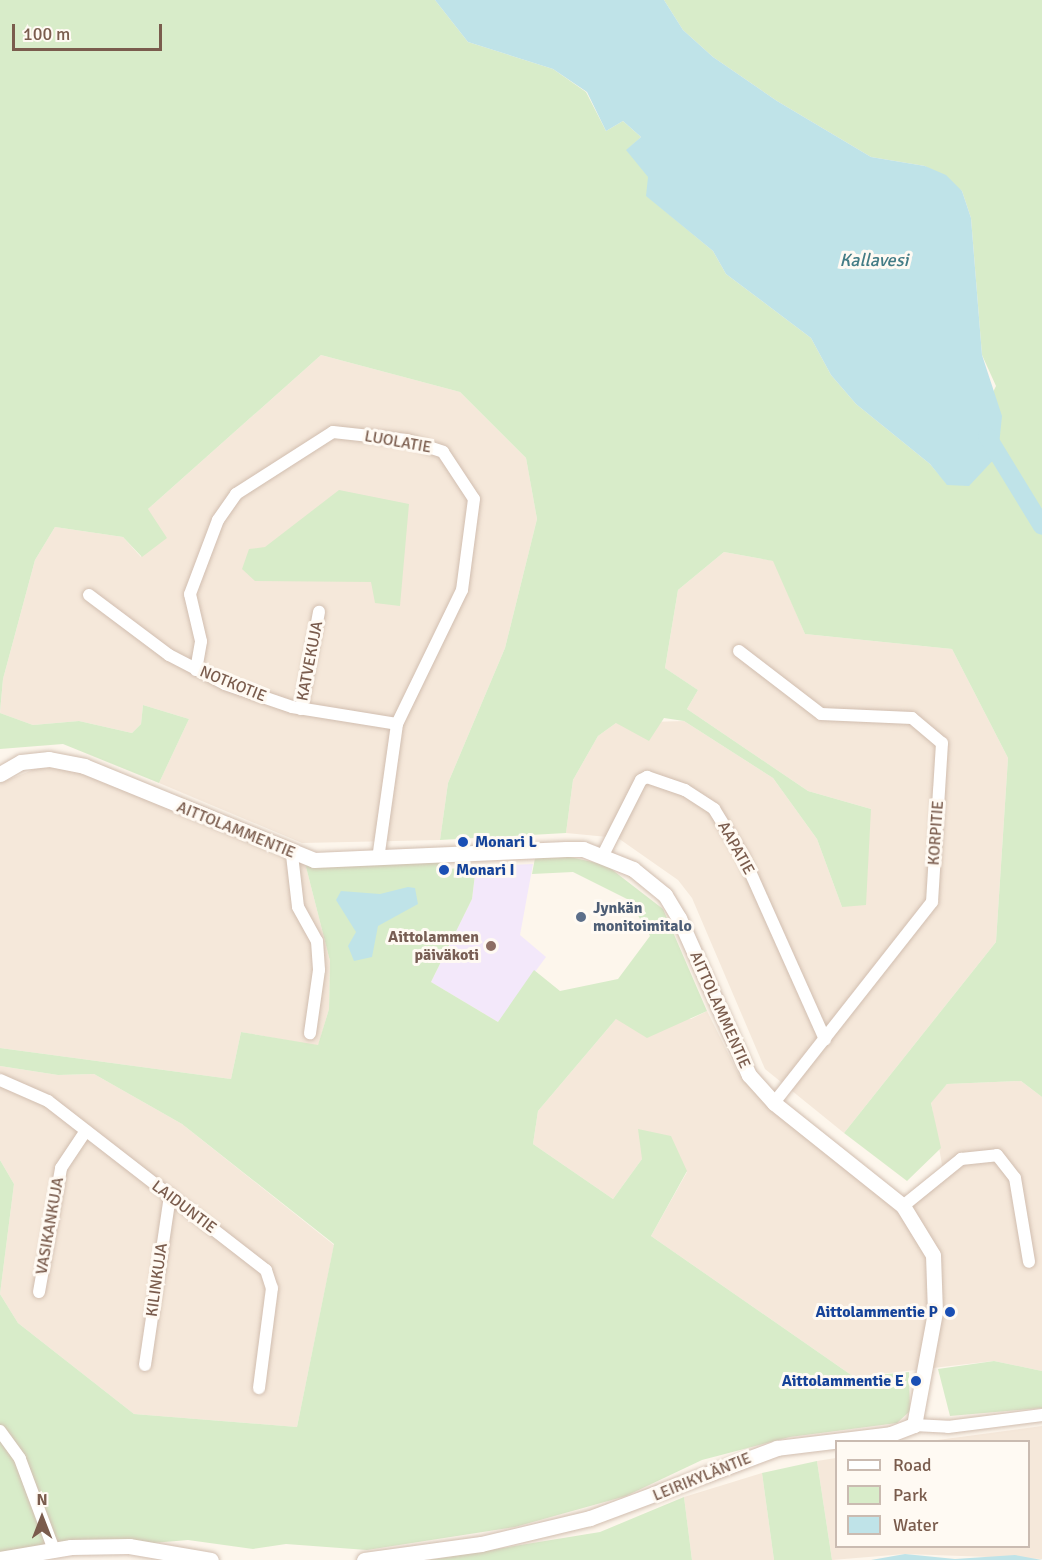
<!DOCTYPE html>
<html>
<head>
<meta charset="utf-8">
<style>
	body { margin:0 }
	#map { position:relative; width:1042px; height:1560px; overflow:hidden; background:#fdf6ec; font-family:Signika,sans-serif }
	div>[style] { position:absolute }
	.residential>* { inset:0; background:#f5e8da }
	.education>* { inset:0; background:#f3e8fa }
	.green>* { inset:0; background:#d8ecc9 }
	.water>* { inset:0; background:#bfe3e8 }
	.river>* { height:18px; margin:-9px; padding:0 9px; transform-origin:9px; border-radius:9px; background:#bfe3e8 }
	.roads { filter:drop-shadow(0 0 2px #d1beb0) drop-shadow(0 0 2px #d1beb0) }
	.minor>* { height:12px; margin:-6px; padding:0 6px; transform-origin:6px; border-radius:6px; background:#fff }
	.tertiary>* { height:15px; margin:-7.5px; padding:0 7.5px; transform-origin:7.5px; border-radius:7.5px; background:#fff }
	.dots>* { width:16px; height:16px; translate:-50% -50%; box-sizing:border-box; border:3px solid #fffaf3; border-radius:50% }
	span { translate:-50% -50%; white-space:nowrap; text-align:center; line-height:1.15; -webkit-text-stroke:6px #fffaf3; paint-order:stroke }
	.street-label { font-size:16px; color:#7a5c4d }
	.transit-label { font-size:16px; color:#164399; font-weight:700 }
	.left { translate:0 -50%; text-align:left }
	.right { translate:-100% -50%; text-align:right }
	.service-label { font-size:16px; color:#4e5e75; font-weight:700 }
	.education-label { font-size:16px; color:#785e54; font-weight:700 }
	.water-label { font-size:18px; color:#437c86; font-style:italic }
	.legend { position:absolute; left:835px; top:1440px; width:195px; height:108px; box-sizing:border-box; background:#fffaf3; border:2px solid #cabbb1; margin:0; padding:8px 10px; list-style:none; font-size:18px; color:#7a5c4d }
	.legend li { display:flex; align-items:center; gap:12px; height:30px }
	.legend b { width:30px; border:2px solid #cabbb1 }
	.north { position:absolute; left:12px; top:1488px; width:60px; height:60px; -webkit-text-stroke:4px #fffaf3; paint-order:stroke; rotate:0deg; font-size:16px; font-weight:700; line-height:24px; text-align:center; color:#7a5c4d }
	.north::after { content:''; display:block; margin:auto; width:21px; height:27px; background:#7a5c4d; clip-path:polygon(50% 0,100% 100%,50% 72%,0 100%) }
	.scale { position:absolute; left:12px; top:24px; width:150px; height:27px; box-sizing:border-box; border:3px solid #7a5c4d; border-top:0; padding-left:8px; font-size:18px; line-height:21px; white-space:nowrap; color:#7a5c4d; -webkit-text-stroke:4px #fffaf3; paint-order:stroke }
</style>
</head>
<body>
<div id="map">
	<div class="residential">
		<i style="clip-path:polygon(321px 355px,460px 392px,526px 458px,537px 519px,505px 648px,448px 783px,440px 840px,302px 843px,159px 783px,189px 719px,143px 705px,141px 724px,132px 733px,79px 721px,33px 725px,0 713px,3px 679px,35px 560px,55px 527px,123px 537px,141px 557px,148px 509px)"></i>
		<i style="clip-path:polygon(724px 552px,774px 561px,805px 634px,952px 649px,1008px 758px,996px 942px,844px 1133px,765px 1069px,692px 898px,678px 880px,618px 838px,566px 833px,573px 780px,598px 736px,616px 723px,684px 721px,773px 778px,817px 839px,842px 907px,871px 809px,808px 791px,687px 709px,698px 690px,665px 668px,678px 590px)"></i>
		<i style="clip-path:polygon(45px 765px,67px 767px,124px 788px,305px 863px,330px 961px,329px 1009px,318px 1046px,241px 1032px,231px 1079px,0 1048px,0 783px)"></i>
		<i style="clip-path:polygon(707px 1011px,739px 1075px,807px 1139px,900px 1212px,944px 1176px,931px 1102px,947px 1084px,1021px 1081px,1042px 1097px,1042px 1371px,994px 1361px,854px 1377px,651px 1236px,687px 1172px,642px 1159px,613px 1199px,533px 1144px,538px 1111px,616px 1019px,691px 1019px)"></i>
		<i style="clip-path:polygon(0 1066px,58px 1075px,94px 1074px,182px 1124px,334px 1245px,297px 1427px,134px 1414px,18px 1323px,0 1294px,14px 1184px,0 1160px)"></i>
		<i style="clip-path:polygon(1042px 1426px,1042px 1559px,905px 1554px,832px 1560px,817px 1461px,836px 1458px,836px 1546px,1028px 1546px,1028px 1442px,930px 1441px)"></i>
		<i style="clip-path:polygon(762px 1473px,774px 1560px,692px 1560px,684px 1497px)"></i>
	</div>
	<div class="education">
		<i style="clip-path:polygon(533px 864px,520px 935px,546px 957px,498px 1022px,431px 982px,472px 899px,476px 866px)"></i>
	</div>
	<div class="green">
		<i style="clip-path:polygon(0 0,435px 0,468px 42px,553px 69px,586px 92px,606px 131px,623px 121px,641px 137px,627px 150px,649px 177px,647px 196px,713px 251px,726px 274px,811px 338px,831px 375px,856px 404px,930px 464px,947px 484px,996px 386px,982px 355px,971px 218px,962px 191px,925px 166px,871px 157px,777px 101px,713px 57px,683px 30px,664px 0,1042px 0,1042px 1097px,1021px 1081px,947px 1084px,931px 1103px,941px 1148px,907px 1181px,844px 1133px,996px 942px,1008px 758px,952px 649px,805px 634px,773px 561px,724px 552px,678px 590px,665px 668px,698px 690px,687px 709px,808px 791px,871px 809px,866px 905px,842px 907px,817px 839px,773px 778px,684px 721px,664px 718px,649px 741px,616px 723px,598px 736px,573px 780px,566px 833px,440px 840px,448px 783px,505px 648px,537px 519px,526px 458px,460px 392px,321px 355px,148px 509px,167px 538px,142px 557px,123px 537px,55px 527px,35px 560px,3px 679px,0 712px)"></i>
		<i style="clip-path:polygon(339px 490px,409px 504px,400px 606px,375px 603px,371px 582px,255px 581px,242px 569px,249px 549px,265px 547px)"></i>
		<i style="clip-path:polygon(143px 705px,189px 719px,159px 783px,63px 744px,0 749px,0 713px,33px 725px,79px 721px,132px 733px,141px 724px)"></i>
		<i style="clip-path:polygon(570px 857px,606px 865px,663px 909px,707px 1011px,647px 1038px,616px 1019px,538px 1111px,533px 1144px,613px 1199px,642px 1159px,638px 1129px,671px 1136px,687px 1171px,651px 1236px,854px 1377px,909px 1372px,910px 1411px,897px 1423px,790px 1437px,702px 1460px,626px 1496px,515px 1527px,367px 1550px,286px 1544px,253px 1549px,188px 1540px,0 1556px,0 1160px,14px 1184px,0 1294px,18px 1323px,134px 1414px,297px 1427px,334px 1244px,182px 1124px,94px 1074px,58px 1075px,0 1066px,0 1048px,231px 1079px,241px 1032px,318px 1045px,329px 1009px,330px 961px,305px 863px,446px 860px,449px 869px,476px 866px,472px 899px,431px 982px,498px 1022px,534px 970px,560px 991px,618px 979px,650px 936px,629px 900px,573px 872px,532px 874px,535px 858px)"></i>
		<i style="clip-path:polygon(994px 1361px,1042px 1371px,1042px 1408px,950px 1416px,938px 1369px)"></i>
		<i style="clip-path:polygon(817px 1461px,832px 1560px,774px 1560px,762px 1473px)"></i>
		<i style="clip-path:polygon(684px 1497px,692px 1560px,429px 1560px,600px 1532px)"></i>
	</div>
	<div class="water">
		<i style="clip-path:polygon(435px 0,664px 0,683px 30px,713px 57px,777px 101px,871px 157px,925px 166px,946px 175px,962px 191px,971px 218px,982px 355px,1002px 416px,998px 455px,969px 486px,947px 485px,930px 464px,856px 404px,831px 375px,811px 338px,726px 274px,713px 251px,646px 196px,648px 177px,626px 150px,641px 137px,623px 121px,606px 131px,587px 92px,553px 69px,468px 42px)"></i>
		<i style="clip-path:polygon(408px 887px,415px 888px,418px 904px,378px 926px,372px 957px,354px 961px,348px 946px,356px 932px,336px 900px,341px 891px,380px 894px)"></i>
		<i style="clip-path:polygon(905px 1554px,955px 1559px,1015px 1555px,1042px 1560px,871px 1560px)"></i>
	</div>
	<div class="river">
		<i style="left:987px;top:436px;width:105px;rotate:58.6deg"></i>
	</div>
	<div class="roads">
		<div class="minor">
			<i style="left:89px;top:595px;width:100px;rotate:36.9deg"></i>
			<i style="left:169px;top:655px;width:63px;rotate:27.4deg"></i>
			<i style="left:225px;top:684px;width:71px;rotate:18.9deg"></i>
			<i style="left:292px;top:707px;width:106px;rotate:9.2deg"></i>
			<i style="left:739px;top:651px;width:103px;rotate:37.5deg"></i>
			<i style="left:821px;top:714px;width:91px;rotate:2.5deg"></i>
			<i style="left:912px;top:718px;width:39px;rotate:40deg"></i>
			<i style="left:942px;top:743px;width:159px;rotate:93.6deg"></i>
			<i style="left:932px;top:902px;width:256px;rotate:128.2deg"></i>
			<i style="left:196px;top:670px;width:29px;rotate:-80deg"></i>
			<i style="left:201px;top:641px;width:48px;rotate:-103.2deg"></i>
			<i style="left:190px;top:594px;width:79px;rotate:-69.3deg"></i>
			<i style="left:218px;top:520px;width:32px;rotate:-55deg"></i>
			<i style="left:236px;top:494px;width:115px;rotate:-32.6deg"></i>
			<i style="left:333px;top:432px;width:74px;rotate:6.2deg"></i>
			<i style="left:407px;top:440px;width:38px;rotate:18deg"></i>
			<i style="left:443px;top:452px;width:56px;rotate:56.6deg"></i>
			<i style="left:474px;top:499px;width:92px;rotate:97.5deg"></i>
			<i style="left:462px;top:590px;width:149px;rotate:115.9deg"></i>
			<i style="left:397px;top:724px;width:136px;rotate:98deg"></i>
			<i style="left:301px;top:709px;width:99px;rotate:-79.5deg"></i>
			<i style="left:292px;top:855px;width:52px;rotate:83.4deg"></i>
			<i style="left:298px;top:907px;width:39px;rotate:61deg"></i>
			<i style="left:317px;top:941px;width:29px;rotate:86deg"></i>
			<i style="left:319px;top:970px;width:64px;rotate:98.1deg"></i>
			<i style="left:603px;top:855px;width:84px;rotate:-63.1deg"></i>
			<i style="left:641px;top:780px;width:7px;rotate:-27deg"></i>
			<i style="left:647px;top:777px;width:40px;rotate:18.9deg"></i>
			<i style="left:685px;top:790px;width:35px;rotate:33deg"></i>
			<i style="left:714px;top:809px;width:55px;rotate:58.3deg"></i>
			<i style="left:743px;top:856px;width:201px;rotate:65.9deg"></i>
			<i style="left:0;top:1080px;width:52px;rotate:23.6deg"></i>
			<i style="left:48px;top:1101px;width:276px;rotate:37.8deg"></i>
			<i style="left:266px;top:1270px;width:19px;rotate:72deg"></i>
			<i style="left:272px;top:1288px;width:101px;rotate:97.4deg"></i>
			<i style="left:903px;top:1206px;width:75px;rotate:-39deg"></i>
			<i style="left:961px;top:1159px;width:36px;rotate:-6deg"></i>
			<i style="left:997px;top:1155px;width:29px;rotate:52deg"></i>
			<i style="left:1015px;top:1178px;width:85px;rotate:80.5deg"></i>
			<i style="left:39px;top:1292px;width:126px;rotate:-79.9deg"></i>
			<i style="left:61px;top:1168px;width:43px;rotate:-56.3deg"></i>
			<i style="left:145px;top:1365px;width:172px;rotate:-81.6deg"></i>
			<i style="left:914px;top:1425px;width:34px;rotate:3deg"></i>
			<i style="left:948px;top:1427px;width:95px;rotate:-7.3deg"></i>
			<i style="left:0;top:1431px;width:34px;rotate:54deg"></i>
			<i style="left:20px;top:1459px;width:97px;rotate:69.5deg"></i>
		</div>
		<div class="tertiary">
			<i style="left:0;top:774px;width:24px;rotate:-30deg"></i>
			<i style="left:21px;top:762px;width:28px;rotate:-6deg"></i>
			<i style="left:49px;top:759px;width:36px;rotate:11deg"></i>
			<i style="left:84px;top:766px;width:248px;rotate:22.2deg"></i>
			<i style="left:314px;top:860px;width:252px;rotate:-2.5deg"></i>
			<i style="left:566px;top:849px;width:17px"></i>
			<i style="left:583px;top:849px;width:54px;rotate:21.8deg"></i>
			<i style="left:633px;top:869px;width:41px;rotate:39.1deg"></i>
			<i style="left:665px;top:895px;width:27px;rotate:59deg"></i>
			<i style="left:679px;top:918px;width:172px;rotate:66deg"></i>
			<i style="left:749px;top:1075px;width:38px;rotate:48deg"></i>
			<i style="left:774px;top:1103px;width:165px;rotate:38.6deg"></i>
			<i style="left:903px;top:1206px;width:57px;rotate:58.5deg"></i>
			<i style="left:933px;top:1255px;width:57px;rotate:88deg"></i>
			<i style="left:935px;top:1312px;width:115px;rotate:100.5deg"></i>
			<i style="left:914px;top:1425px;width:25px;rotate:159deg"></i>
			<i style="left:891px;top:1434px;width:115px;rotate:173deg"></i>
			<i style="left:777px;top:1448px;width:200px;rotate:159.5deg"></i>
			<i style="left:590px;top:1518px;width:112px;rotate:166.6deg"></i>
			<i style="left:481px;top:1544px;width:118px;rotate:172.2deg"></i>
			<i style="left:0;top:1559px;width:72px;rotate:-9.6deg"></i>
			<i style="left:71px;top:1547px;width:58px;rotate:-1deg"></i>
			<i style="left:129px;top:1546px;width:83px;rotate:9.7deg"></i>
		</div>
	</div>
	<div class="dots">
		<i style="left:463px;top:842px;background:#1a4fb4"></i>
		<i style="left:444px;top:870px;background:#1a4fb4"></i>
		<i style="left:581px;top:917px;background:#5c6f8a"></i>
		<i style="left:491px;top:946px;background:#8d6e63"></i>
		<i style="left:950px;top:1312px;background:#1a4fb4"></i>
		<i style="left:916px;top:1381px;background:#1a4fb4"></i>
	</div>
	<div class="street-label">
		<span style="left:398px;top:442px;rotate:10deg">LUOLATIE</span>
		<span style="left:310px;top:661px;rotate:-79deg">KATVEKUJA</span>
		<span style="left:233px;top:684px;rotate:22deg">NOTKOTIE</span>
		<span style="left:236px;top:830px;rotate:22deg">AITTOLAMMENTIE</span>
		<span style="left:936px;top:833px;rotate:-86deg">KORPITIE</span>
		<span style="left:736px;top:848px;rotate:61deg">AAPATIE</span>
		<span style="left:720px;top:1010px;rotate:66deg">AITTOLAMMENTIE</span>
		<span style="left:184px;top:1207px;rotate:37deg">LAIDUNTIE</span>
		<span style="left:50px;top:1226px;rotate:-80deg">VASIKANKUJA</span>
		<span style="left:157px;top:1280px;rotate:-82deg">KILINKUJA</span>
		<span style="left:702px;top:1477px;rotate:-22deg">LEIRIKYLÄNTIE</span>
	</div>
	<div class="transit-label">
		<span class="left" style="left:475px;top:842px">Monari L</span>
		<span class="left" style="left:456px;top:870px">Monari I</span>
		<span class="right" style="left:938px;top:1312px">Aittolammentie P</span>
		<span class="right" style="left:904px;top:1381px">Aittolammentie E</span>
	</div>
	<div class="service-label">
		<span class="left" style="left:593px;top:917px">Jynkän<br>monitoimitalo</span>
	</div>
	<div class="education-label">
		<span class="right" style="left:479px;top:946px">Aittolammen<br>päiväkoti</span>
	</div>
	<div class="water-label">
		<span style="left:874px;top:260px">Kallavesi</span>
	</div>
	<ul class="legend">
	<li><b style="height:8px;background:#fff"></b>Road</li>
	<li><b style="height:16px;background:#d8ecc9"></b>Park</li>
	<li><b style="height:16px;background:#bfe3e8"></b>Water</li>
	</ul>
	<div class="north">N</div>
	<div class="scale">100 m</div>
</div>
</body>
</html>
